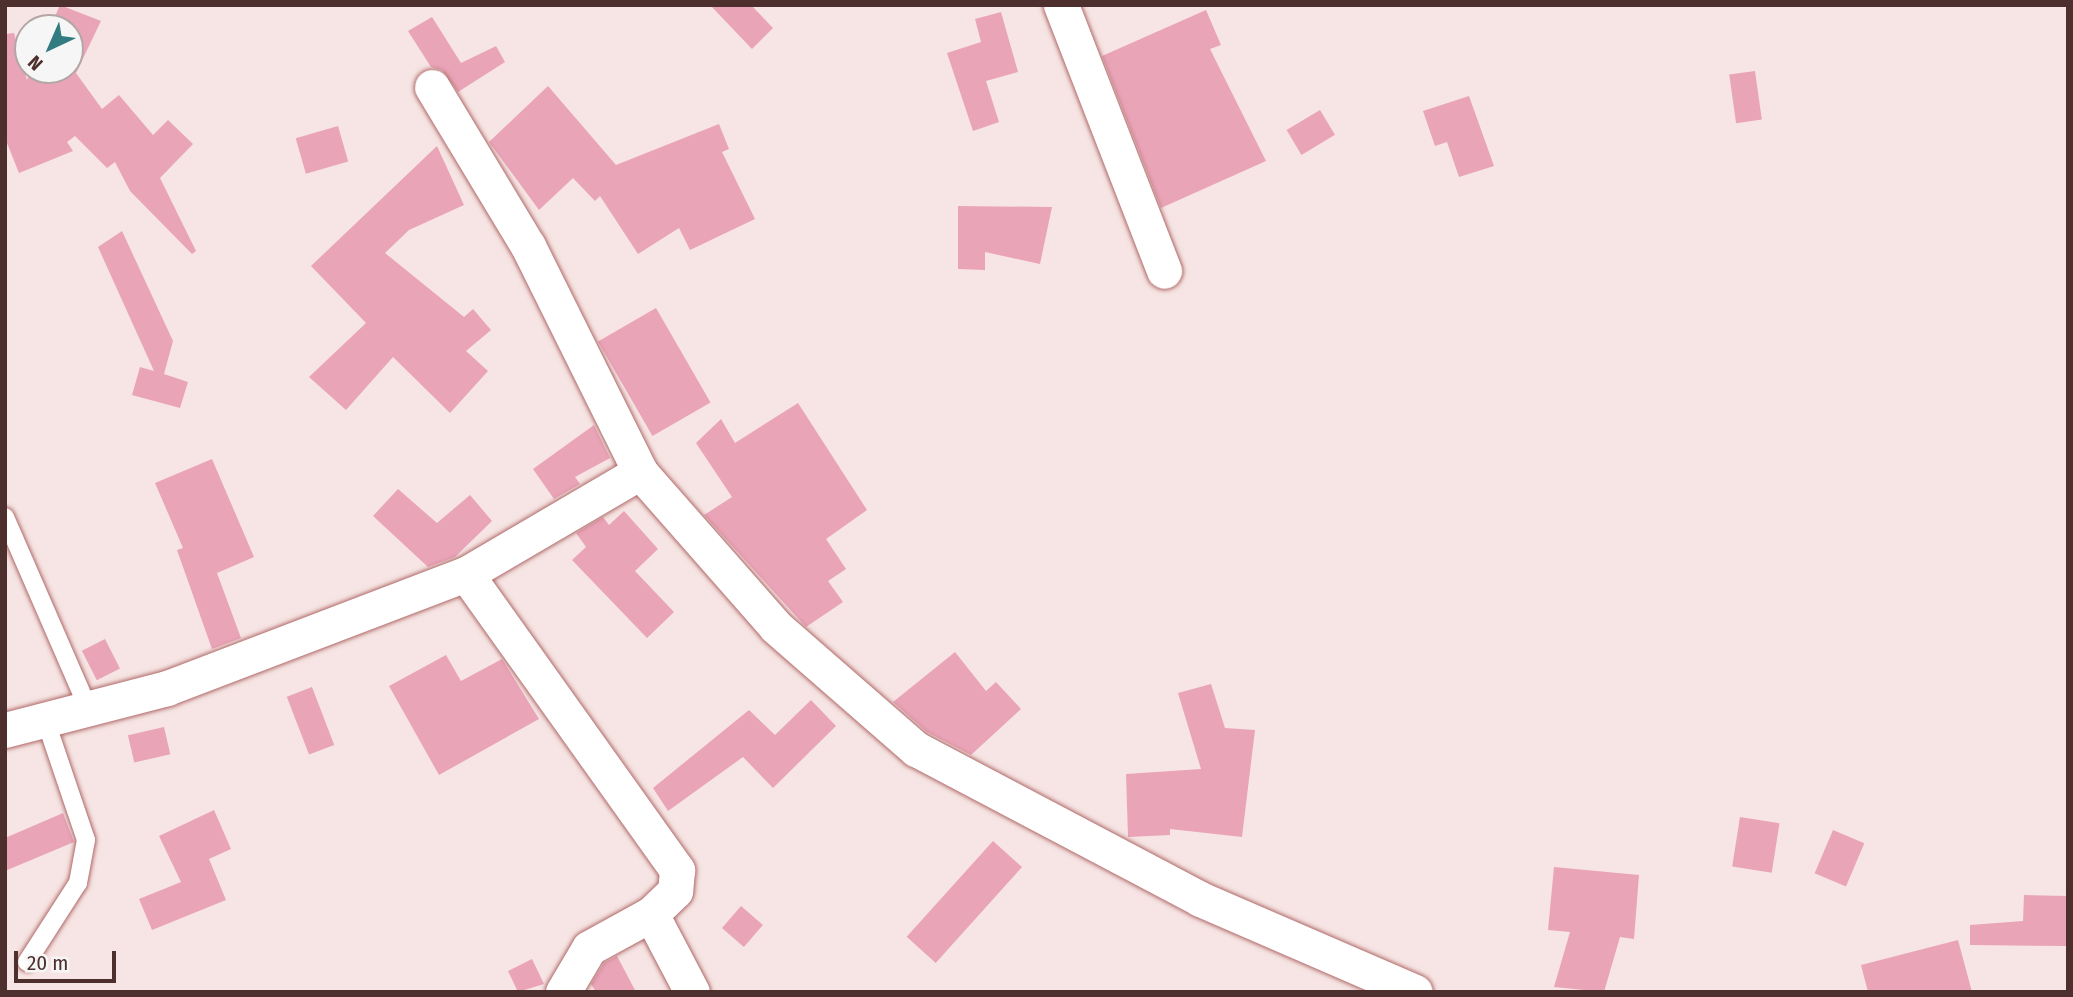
<!DOCTYPE html>
<html>
<head>
<meta charset="utf-8">
<style>
	body { margin:0 }
	#map { position:relative; width:2073px; height:997px; overflow:hidden; background:#f6e5e4; font-family:"Fira Sans Condensed",sans-serif }
	div>[style] { position:absolute }
	.building>* { inset:0; background:#eaa4b8; transform-origin:0 0 }
	.roads { filter:drop-shadow(0 0 2px #b06968) drop-shadow(0 0 2px #b06968) }
	.service>* { height:18px; margin:-9px; padding:0 9px; transform-origin:9px; border-radius:9px; background:#fff }
	.minor>* { height:35px; margin:-17.5px; padding:0 17.5px; transform-origin:17.5px; border-radius:17.5px; background:#fff }
	span { translate:-50% -50%; white-space:nowrap; text-align:center; line-height:1.15; -webkit-text-stroke:5px #f6f6f6; paint-order:stroke }
	.frame { position:absolute; inset:0; border:7px solid #4d2f2e; pointer-events:none }
	.north { position:absolute; left:14px; top:14px; width:70px; height:70px; box-sizing:border-box; background:#f6f6f6; border:2px solid #b2a6a6; border-radius:50%; rotate:224deg; font-size:19px; font-weight:700; line-height:28px; text-align:center; color:#4d2f2e }
	.north::after { content:''; display:block; margin:auto; width:24px; height:32px; background:#327b80; clip-path:polygon(50% 0,100% 100%,50% 72%,0 100%) }
	.scale { position:absolute; left:14px; top:951px; width:102px; height:32px; box-sizing:border-box; border:4px solid #4d2f2e; border-top:0; padding-left:9px; font-size:21px; line-height:24px; white-space:nowrap; color:#4d2f2e; -webkit-text-stroke:5px #f6f6f6; paint-order:stroke }
</style>
</head>
<body>
<div id="map">
	<div class="building">
		<i style="clip-path:polygon(60px 5px,101px 21px,76px 73px,102px 109px,119px 95px,153px 135px,168px 120px,193px 144px,160px 178px,196px 251px,192px 254px,130px 191px,115px 162px,107px 168px,75px 136px,67px 142px,73px 151px,19px 173px,5px 138px,5px 34px,14px 33px,27px 80px,31px 70px,70px 70px,70px 28px,50px 28px)"></i>
		<i style="clip-path:polygon(710px 5px,751px 5px,773px 28px,752px 49px)"></i>
		<i style="clip-path:polygon(1206px 10px,1221px 45px,1210px 49px,1266px 161px,1161px 208px,1102px 56px)"></i>
		<i style="clip-path:polygon(1001px 12px,1018px 72px,986px 81px,999px 122px,973px 131px,947px 53px,981px 42px,975px 19px)"></i>
		<i style="clip-path:polygon(432px 17px,461px 63px,496px 46px,505px 62px,458px 92px,442px 70px,431px 67px,408px 31px)"></i>
		<i style="left:1755px;top:71px;width:49px;height:26px;rotate:82deg"></i>
		<i style="clip-path:polygon(548px 86px,616px 165px,719px 124px,729px 149px,722px 152px,755px 219px,690px 250px,679px 228px,638px 254px,600px 196px,595px 201px,573px 178px,539px 210px,489px 142px)"></i>
		<i style="clip-path:polygon(1469px 96px,1494px 166px,1459px 177px,1447px 142px,1435px 146px,1423px 111px)"></i>
		<i style="left:1320px;top:110px;width:29px;height:39px;rotate:59deg"></i>
		<i style="left:338px;top:126px;width:37px;height:44px;rotate:74deg"></i>
		<i style="clip-path:polygon(437px 146px,464px 205px,409px 230px,385px 253px,464px 317px,473px 309px,491px 330px,466px 351px,488px 371px,450px 413px,393px 357px,346px 410px,309px 377px,366px 323px,311px 266px)"></i>
		<i style="clip-path:polygon(958px 206px,1052px 207px,1040px 264px,985px 252px,985px 270px,958px 269px)"></i>
		<i style="clip-path:polygon(122px 231px,173px 341px,164px 374px,188px 382px,180px 408px,132px 395px,140px 367px,154px 371px,98px 247px)"></i>
		<i style="left:656px;top:308px;width:109px;height:67px;rotate:60deg"></i>
		<i style="clip-path:polygon(798px 403px,867px 510px,826px 539px,846px 569px,828px 581px,843px 602px,806px 627px,704px 515px,732px 497px,696px 443px,721px 419px,735px 443px)"></i>
		<i style="clip-path:polygon(594px 425px,610px 458px,575px 477px,580px 484px,554px 499px,533px 469px)"></i>
		<i style="clip-path:polygon(212px 459px,254px 557px,217px 573px,241px 638px,212px 649px,177px 550px,183px 548px,155px 483px)"></i>
		<i style="clip-path:polygon(398px 489px,437px 523px,470px 495px,492px 521px,455px 557px,428px 567px,373px 516px)"></i>
		<i style="clip-path:polygon(624px 511px,658px 549px,635px 571px,674px 612px,647px 638px,572px 560px,586px 547px,576px 533px,603px 517px,609px 525px)"></i>
		<i style="left:105px;top:639px;width:33px;height:26px;rotate:63deg"></i>
		<i style="clip-path:polygon(955px 652px,986px 691px,996px 682px,1021px 709px,971px 755px,927px 732px,893px 702px)"></i>
		<i style="clip-path:polygon(446px 655px,461px 681px,502px 659px,539px 719px,439px 775px,389px 686px)"></i>
		<i style="clip-path:polygon(1211px 684px,1225px 728px,1255px 730px,1242px 837px,1170px 829px,1170px 835px,1128px 837px,1126px 774px,1201px 769px,1178px 693px)"></i>
		<i style="left:312px;top:687px;width:62px;height:27px;rotate:69deg"></i>
		<i style="clip-path:polygon(811px 700px,836px 726px,773px 788px,743px 757px,668px 811px,653px 788px,749px 710px,775px 735px)"></i>
		<i style="left:164px;top:727px;width:28px;height:37px;rotate:77deg"></i>
		<i style="clip-path:polygon(214px 810px,231px 849px,209px 859px,226px 900px,152px 930px,139px 899px,181px 882px,159px 836px)"></i>
		<i style="clip-path:polygon(63px 813px,74px 842px,5px 871px,5px 838px)"></i>
		<i style="left:1740px;top:817px;width:40px;height:50px;rotate:9deg"></i>
		<i style="left:1833px;top:830px;width:34px;height:47px;rotate:23deg"></i>
		<i style="left:993px;top:841px;width:39px;height:129px;rotate:42deg"></i>
		<i style="clip-path:polygon(1554px 867px,1639px 875px,1634px 939px,1620px 937px,1604px 992px,1554px 987px,1570px 932px,1548px 930px)"></i>
		<i style="clip-path:polygon(2024px 895px,2068px 896px,2068px 946px,1970px 945px,1970px 925px,2023px 921px)"></i>
		<i style="left:741px;top:906px;width:29px;height:29px;rotate:41deg"></i>
		<i style="clip-path:polygon(1958px 940px,1972px 992px,1868px 992px,1861px 965px)"></i>
		<i style="clip-path:polygon(617px 956px,636px 992px,596px 992px,591px 984px,604px 963px)"></i>
		<i style="clip-path:polygon(532px 959px,544px 984px,518px 992px,508px 971px)"></i>
	</div>
	<div class="roads">
		<div class="service">
			<i style="left:5px;top:517px;width:210px;rotate:66.5deg"></i>
			<i style="left:27px;top:962px;width:94px;rotate:-57.2deg"></i>
			<i style="left:78px;top:883px;width:44px;rotate:-79.5deg"></i>
			<i style="left:86px;top:840px;width:125px;rotate:-108.7deg"></i>
		</div>
		<div class="minor">
			<i style="left:1061px;top:5px;width:285px;rotate:68.8deg"></i>
			<i style="left:432px;top:87px;width:186px;rotate:58.9deg"></i>
			<i style="left:528px;top:246px;width:252px;rotate:63.6deg"></i>
			<i style="left:640px;top:472px;width:206px;rotate:48.7deg"></i>
			<i style="left:776px;top:627px;width:186px;rotate:41.1deg"></i>
			<i style="left:916px;top:749px;width:321px;rotate:27.8deg"></i>
			<i style="left:1200px;top:899px;width:234px;rotate:23.4deg"></i>
			<i style="left:466px;top:574px;width:202px;rotate:-30.4deg"></i>
			<i style="left:5px;top:730px;width:167px;rotate:-14.5deg"></i>
			<i style="left:167px;top:688px;width:320px;rotate:-20.9deg"></i>
			<i style="left:466px;top:574px;width:364px;rotate:54.5deg"></i>
			<i style="left:677px;top:870px;width:21px;rotate:95deg"></i>
			<i style="left:675px;top:891px;width:33px;rotate:136deg"></i>
			<i style="left:651px;top:914px;width:88px;rotate:62.3deg"></i>
			<i style="left:563px;top:992px;width:51px;rotate:-59.4deg"></i>
			<i style="left:589px;top:948px;width:71px;rotate:-28.7deg"></i>
		</div>
	</div>
	<div class="frame"></div>
	<div class="north">N</div>
	<div class="scale">20 m</div>
</div>
</body>
</html>
